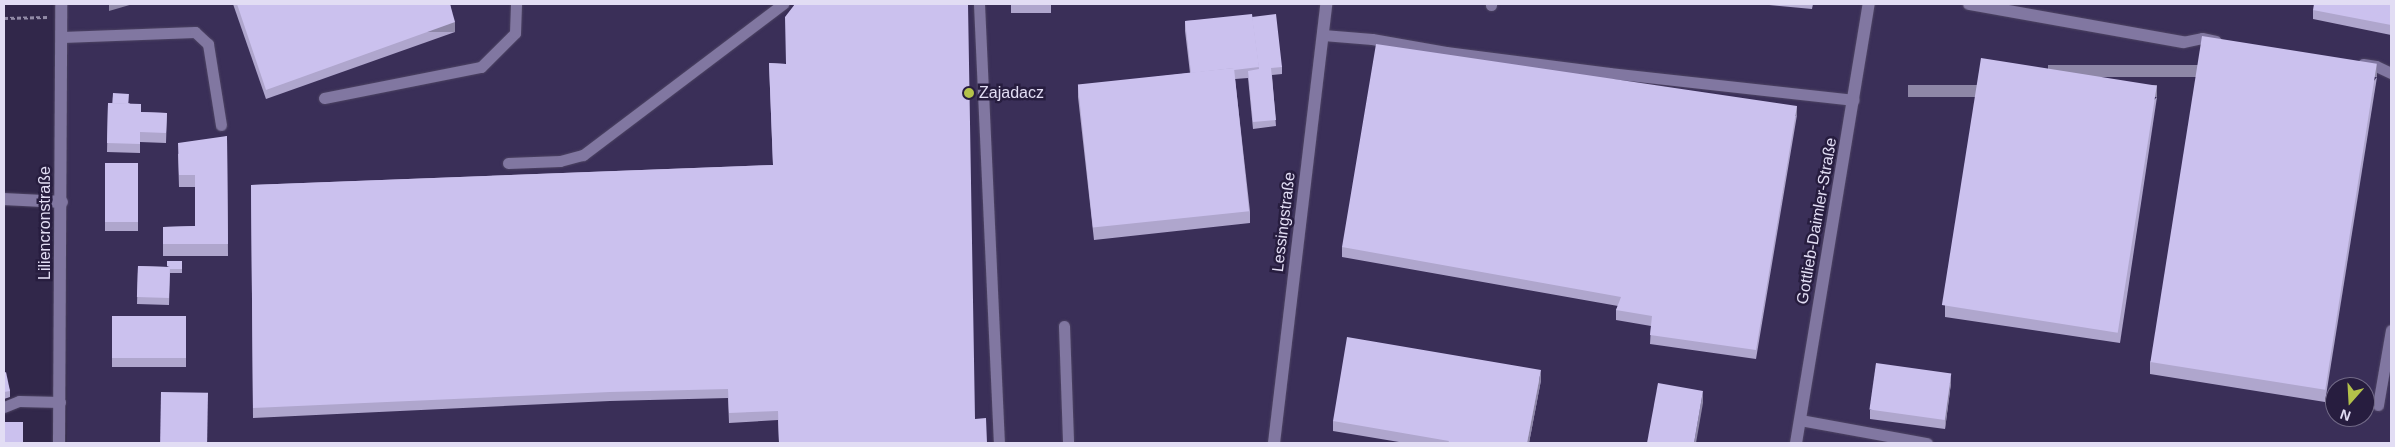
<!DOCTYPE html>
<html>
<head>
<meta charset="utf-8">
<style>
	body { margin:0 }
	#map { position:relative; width:2395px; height:447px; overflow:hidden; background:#31274a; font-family:Helvetica,sans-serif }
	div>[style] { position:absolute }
	.built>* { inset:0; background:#3a2f58 }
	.path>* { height:3px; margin-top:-1.5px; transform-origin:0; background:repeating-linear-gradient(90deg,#918aa6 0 4px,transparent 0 6.5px) }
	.roads { filter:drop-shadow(0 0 1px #4d4463) drop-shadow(0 0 1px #4d4463) }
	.service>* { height:11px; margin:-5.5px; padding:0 5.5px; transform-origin:5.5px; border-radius:5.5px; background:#8177a1 }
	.minor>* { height:12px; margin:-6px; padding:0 6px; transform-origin:6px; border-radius:6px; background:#8177a1 }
	.tertiary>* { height:12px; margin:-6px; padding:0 6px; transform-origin:6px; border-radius:6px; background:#8177a1 }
	.wall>* { inset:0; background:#afa6cd; transform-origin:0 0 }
	.shaded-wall>* { inset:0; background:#8e87a7; transform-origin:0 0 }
	.building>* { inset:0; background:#cbc1ee; transform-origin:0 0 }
	.dots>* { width:14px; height:14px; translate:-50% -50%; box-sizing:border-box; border:2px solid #271d3f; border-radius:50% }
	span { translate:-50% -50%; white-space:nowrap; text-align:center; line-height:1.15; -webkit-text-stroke:5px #271d3f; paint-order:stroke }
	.poi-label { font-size:16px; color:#e2ddf4 }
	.left { translate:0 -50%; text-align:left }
	.street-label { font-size:16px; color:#e2ddf4 }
	.frame { position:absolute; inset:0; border:5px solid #e2ddf4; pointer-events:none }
	.north { position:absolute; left:2325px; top:377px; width:50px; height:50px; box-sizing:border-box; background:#271d3f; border:1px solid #726a87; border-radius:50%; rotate:199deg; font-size:14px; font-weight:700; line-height:20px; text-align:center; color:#e2ddf4 }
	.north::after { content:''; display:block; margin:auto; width:18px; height:22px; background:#b4c24a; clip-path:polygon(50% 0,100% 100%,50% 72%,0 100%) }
</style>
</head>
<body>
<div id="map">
	<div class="built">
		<i style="clip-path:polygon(evenodd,68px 4px,2391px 4px,2391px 443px,67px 443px,68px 4px,2335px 387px,2365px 387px,2365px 417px,2335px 417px,2335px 387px)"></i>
	</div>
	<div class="path">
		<i style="left:4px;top:18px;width:44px;rotate:-1.3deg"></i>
	</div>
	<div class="roads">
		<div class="service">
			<i style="left:979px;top:4px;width:439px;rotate:87.4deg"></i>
			<i style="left:1491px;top:5px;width:1px;rotate:-90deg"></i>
			<i style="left:1323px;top:35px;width:49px;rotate:4.7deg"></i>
			<i style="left:1372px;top:39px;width:75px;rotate:10deg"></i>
			<i style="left:1446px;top:52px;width:165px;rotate:7.3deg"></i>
			<i style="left:1610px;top:73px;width:245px;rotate:6.3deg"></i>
			<i style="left:62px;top:37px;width:133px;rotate:-2.2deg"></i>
			<i style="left:195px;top:32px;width:18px;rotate:43deg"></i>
			<i style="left:208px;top:44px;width:82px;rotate:80.9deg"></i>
			<i style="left:2183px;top:42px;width:19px;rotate:-12deg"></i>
			<i style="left:2202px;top:38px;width:14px;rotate:12deg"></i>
			<i style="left:2363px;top:64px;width:13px;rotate:9deg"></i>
			<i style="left:2376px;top:66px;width:17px;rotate:25deg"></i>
			<i style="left:324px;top:98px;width:160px;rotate:-11.2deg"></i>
			<i style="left:481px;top:67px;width:48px;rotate:-45deg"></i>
			<i style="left:515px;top:33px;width:29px;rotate:-88deg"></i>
			<i style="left:508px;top:163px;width:52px;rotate:-2.2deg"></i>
			<i style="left:560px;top:161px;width:24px;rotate:-15deg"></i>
			<i style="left:583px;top:155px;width:251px;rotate:-37.1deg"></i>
			<i style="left:1064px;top:326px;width:117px;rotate:88deg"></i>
			<i style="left:2378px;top:405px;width:76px;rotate:-80.2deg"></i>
			<i style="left:4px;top:407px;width:16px;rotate:-22deg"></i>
			<i style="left:19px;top:401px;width:41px;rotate:1.4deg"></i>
			<i style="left:1800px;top:420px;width:129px;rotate:10.3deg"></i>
		</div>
		<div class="minor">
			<i style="left:1969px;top:4px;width:217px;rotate:10.1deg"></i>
			<i style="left:4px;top:199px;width:58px;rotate:3deg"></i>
			<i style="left:1274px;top:443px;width:442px;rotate:-83.2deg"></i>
			<i style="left:1796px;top:443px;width:445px;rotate:-80.6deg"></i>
		</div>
		<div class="tertiary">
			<i style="left:59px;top:443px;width:439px;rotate:-89.7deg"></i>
		</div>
	</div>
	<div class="wall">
		<i style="clip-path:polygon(233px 4px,450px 4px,455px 32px,266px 99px)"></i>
		<i style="left:1011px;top:4px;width:40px;height:9px"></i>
		<i style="left:1413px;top:4px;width:45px;height:1px"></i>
		<i style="clip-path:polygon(1769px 4px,1813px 4px,1812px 9px,1769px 5px)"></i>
		<i style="clip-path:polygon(2391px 4px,2391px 35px,2313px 19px,2313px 10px)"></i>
		<i style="clip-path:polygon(1252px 17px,1282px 67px,1282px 74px,1272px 75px,1276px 126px,1253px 129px,1248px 78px,1235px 79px,1250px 211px,1250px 223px,1094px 240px,1078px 97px,1078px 86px,1190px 73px,1185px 31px,1185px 21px)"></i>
		<i style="clip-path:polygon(769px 63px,786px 64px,975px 419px,987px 443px,779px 443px,778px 420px,729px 423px,728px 398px,610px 401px,253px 418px,251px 185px,773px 165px)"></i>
		<i style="clip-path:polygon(2377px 77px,2325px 402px,2150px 374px,2150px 362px)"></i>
		<i style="clip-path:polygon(2157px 97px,2120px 343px,1945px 317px,1945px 305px)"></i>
		<i style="clip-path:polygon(108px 103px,129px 103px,141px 112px,167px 113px,166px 143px,140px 142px,140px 153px,107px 152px)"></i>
		<i style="clip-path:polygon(1797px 115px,1756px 359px,1650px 344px,1651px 326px,1616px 320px,1616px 310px,1618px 306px,1342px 257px,1342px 247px)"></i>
		<i style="clip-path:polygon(227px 136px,228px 256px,163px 256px,163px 227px,195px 226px,195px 187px,179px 187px,178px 154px)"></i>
		<i style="left:105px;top:163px;width:33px;height:68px"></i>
		<i style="clip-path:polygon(182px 261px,182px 273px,170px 273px,169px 305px,137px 304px,138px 266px,167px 267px)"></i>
		<i style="left:112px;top:316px;width:74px;height:51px"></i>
		<i style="clip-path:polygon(4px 373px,10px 391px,10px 397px,4px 399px)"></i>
		<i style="clip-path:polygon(1541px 380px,1529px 443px,1405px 443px,1333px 431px,1333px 421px)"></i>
		<i style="clip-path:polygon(1951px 383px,1945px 429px,1870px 419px,1870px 410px)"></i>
	</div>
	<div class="shaded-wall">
		<i style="clip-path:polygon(109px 4px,133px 4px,109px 11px)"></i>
		<i style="left:455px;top:22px;width:10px;height:201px;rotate:90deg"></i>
		<i style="left:2377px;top:65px;width:12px;height:329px;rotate:90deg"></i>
		<i style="left:2157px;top:85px;width:12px;height:249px;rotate:90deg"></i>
		<i style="left:1797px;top:106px;width:9px;height:247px;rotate:90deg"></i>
		<i style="clip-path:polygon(1541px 370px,1541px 380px,1529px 443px,1527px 443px)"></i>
		<i style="clip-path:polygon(1951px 373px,1951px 383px,1945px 429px,1945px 419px)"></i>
		<i style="clip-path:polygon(1703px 391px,1703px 403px,1696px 443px,1694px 443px)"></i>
	</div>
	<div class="building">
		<i style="clip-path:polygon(237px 4px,450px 4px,455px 22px,266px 90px)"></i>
		<i style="clip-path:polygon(795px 4px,968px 4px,975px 419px,986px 418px,987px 443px,779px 443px,778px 411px,729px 413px,728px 389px,610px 392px,253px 408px,251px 185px,773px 165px,769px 63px,786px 64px,785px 17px)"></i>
		<i style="clip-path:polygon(2314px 4px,2391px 4px,2391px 25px,2313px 10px)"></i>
		<i style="clip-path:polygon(1252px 14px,1259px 67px,1234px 70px,1234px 68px,1191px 73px,1185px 21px)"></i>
		<i style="clip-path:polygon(1276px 14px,1282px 67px,1271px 68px,1276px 120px,1253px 122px,1248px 71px,1259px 69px,1252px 17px)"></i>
		<i style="left:2202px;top:36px;width:177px;height:330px;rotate:9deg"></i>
		<i style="clip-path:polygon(1376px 44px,1797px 106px,1756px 350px,1650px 335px,1652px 316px,1616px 310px,1621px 297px,1342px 247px)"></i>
		<i style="left:1981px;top:58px;width:178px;height:250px;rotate:9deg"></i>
		<i style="left:1234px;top:68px;width:144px;height:157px;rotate:84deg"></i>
		<i style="left:113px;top:93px;width:16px;height:10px;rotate:4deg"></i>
		<i style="clip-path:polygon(108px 103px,141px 104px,141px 112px,167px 113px,166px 133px,140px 132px,140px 144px,107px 143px)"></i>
		<i style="clip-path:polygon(227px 136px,228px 244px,163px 244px,163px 227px,195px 226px,195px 175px,179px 175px,178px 143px)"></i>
		<i style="left:105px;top:163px;width:33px;height:59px"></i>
		<i style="clip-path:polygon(167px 261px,182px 261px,182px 269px,170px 269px,170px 267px,167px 266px)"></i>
		<i style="left:138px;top:266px;width:32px;height:31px;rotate:2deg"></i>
		<i style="left:112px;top:316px;width:74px;height:42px"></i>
		<i style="clip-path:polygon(1347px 337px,1541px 370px,1527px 443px,1448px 443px,1449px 441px,1333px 421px)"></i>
		<i style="left:1876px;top:363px;width:76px;height:47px;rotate:8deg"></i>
		<i style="clip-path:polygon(6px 372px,10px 391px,4px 392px,4px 373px)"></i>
		<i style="clip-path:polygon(1658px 383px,1703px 391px,1694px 443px,1647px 443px)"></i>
		<i style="left:161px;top:392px;width:47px;height:51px;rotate:1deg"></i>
		<i style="left:4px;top:422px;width:19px;height:21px"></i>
	</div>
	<div class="dots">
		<i style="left:969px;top:93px;background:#b4c24a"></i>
	</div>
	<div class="poi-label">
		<span class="left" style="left:979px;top:93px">Zajadacz</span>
	</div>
	<div class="street-label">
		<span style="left:1817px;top:221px;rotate:-80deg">Gottlieb-Daimler-Straße</span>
		<span style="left:1284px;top:222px;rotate:-83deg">Lessingstraße</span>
		<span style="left:45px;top:223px;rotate:-90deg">Liliencronstraße</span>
	</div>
	<div class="frame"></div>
	<div class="north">N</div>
</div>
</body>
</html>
